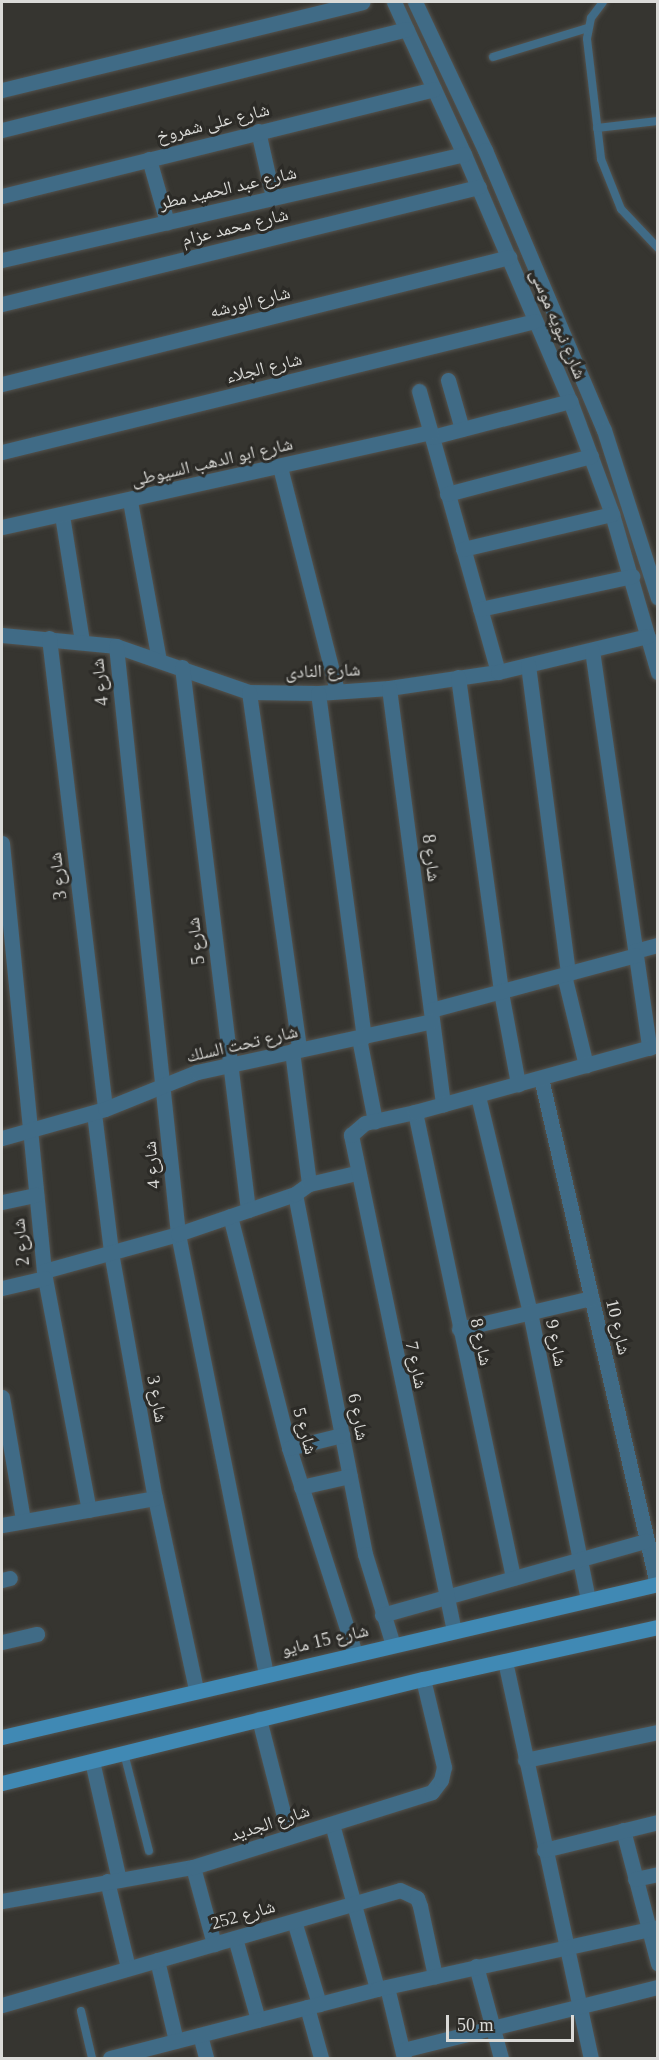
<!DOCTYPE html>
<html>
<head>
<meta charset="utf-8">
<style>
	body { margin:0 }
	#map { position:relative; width:659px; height:2060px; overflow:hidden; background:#363530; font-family:"Times New Roman","Noto Naskh Arabic",serif }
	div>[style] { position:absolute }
	.roads { filter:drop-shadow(0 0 2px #54534e) drop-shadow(0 0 2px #54534e) }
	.lane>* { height:8px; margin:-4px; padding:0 4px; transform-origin:4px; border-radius:4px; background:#406b86 }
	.street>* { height:15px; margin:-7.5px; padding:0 7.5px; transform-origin:7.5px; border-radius:7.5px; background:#406b86 }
	.secondary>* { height:15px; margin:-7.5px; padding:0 7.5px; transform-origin:7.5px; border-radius:7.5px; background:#4089b4 }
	span { translate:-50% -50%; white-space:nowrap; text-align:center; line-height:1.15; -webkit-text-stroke:6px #2c2b27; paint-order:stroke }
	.street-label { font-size:18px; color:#dadad7 }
	.frame { position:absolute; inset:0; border:3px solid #dadad7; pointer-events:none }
	.scale { position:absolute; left:446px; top:2015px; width:128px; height:27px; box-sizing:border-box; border:3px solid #dadad7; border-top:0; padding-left:8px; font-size:18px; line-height:21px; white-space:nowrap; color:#dadad7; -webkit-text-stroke:4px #2c2b27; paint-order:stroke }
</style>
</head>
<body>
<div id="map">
	<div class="roads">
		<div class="lane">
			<i style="left:603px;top:2px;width:20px;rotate:127deg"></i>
			<i style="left:591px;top:18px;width:21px;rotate:101deg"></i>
			<i style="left:587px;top:39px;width:121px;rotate:83.3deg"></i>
			<i style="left:601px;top:159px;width:54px;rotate:68.2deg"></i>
			<i style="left:621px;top:209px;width:54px;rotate:46.5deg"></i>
			<i style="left:493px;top:57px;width:99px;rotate:-17deg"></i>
			<i style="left:597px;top:128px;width:61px;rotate:-6.5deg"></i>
			<i style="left:124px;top:1753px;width:101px;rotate:75.7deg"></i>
			<i style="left:81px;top:2011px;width:48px;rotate:76.8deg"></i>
		</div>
		<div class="street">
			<i style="left:394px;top:2px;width:167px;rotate:65.3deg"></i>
			<i style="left:464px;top:154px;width:269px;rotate:66.8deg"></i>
			<i style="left:570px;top:401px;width:121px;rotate:69.6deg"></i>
			<i style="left:612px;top:514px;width:165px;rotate:73.8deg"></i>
			<i style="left:415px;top:2px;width:164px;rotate:64.7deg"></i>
			<i style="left:485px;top:150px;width:304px;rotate:67deg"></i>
			<i style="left:604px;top:430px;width:176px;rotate:72.2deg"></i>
			<i style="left:2px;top:90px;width:371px;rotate:-13.7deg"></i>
			<i style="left:2px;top:130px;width:417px;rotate:-14deg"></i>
			<i style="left:258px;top:131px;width:68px;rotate:77.2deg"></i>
			<i style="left:149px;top:159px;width:66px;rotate:74.1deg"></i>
			<i style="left:2px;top:196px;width:445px;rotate:-13.9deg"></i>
			<i style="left:2px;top:260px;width:474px;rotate:-12.9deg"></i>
			<i style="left:2px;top:304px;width:491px;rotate:-13.8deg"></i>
			<i style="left:448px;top:380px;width:51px;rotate:74.1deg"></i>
			<i style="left:2px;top:384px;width:523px;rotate:-14.06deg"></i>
			<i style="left:419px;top:391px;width:292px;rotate:74.3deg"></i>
			<i style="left:432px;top:437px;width:143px;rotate:-14.6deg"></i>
			<i style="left:2px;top:452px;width:549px;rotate:-13.81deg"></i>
			<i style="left:280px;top:467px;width:231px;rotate:75.7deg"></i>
			<i style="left:447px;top:494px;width:149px;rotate:-14.8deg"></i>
			<i style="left:130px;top:501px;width:162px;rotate:79.7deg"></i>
			<i style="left:62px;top:515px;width:128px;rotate:81deg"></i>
			<i style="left:2px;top:527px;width:439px;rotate:-12.5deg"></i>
			<i style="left:463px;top:549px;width:153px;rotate:-13.2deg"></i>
			<i style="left:480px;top:609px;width:156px;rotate:-12.2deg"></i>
			<i style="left:2px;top:635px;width:115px;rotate:5.5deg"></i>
			<i style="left:116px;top:646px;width:141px;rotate:19.1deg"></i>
			<i style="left:249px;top:692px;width:69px;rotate:0.8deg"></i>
			<i style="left:318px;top:693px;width:71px;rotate:-4deg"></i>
			<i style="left:389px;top:688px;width:110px;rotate:-8.4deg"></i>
			<i style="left:498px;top:672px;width:154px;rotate:-13.5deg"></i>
			<i style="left:49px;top:638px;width:474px;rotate:83.2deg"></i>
			<i style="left:116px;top:646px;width:591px;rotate:83.98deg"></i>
			<i style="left:178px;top:1234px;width:449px;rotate:78.7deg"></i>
			<i style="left:592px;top:650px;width:402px;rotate:81.8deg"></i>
			<i style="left:528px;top:665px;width:312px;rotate:82.6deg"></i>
			<i style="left:182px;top:667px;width:547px;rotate:83.07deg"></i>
			<i style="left:458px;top:677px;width:318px;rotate:82.2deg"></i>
			<i style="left:501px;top:992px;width:94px;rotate:79.5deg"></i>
			<i style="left:389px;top:688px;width:420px;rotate:82.6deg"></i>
			<i style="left:249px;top:692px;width:361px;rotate:82deg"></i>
			<i style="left:318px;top:693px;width:347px;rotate:82.4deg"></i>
			<i style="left:2px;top:843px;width:437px;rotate:84.4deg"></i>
			<i style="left:45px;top:1278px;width:236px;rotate:79.3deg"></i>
			<i style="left:635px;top:951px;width:24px;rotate:-15deg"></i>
			<i style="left:564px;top:975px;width:93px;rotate:76.3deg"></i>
			<i style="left:431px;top:1010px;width:212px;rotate:-15deg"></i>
			<i style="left:359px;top:1038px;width:85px;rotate:79.1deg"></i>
			<i style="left:292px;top:1051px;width:134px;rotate:82.7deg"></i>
			<i style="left:541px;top:1078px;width:519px;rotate:77.09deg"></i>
			<i style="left:478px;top:1096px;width:222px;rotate:76.5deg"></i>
			<i style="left:530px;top:1312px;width:294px;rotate:78.6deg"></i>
			<i style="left:415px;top:1112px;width:476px;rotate:78.1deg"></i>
			<i style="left:94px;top:1113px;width:140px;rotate:83deg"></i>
			<i style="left:111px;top:1252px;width:250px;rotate:79.9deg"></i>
			<i style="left:155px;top:1498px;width:196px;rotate:77.9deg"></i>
			<i style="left:2px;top:1138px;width:107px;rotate:-15.7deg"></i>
			<i style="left:105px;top:1109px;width:99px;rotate:-21.9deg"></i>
			<i style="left:197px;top:1072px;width:240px;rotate:-12.2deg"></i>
			<i style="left:295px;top:1194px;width:367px;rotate:79deg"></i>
			<i style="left:365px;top:1554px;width:95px;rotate:72.9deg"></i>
			<i style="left:2px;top:1202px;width:35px;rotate:-12deg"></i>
			<i style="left:230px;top:1216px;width:239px;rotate:75.7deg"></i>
			<i style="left:289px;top:1448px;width:216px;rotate:72.2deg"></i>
			<i style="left:44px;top:1271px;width:139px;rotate:-15.4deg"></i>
			<i style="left:178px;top:1234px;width:124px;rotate:-18.9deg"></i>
			<i style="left:295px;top:1194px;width:17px;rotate:-36deg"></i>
			<i style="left:309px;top:1184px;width:48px;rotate:-13.2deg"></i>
			<i style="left:2px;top:1288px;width:44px;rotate:-13.1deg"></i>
			<i style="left:459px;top:1329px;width:136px;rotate:-13.2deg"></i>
			<i style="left:2px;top:1397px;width:125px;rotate:80.3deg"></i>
			<i style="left:289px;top:1448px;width:55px;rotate:-13.8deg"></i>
			<i style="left:301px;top:1487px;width:50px;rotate:-12.7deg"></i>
			<i style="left:2px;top:1525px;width:155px;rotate:-10deg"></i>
			<i style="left:2px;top:1580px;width:8px;rotate:-14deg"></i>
			<i style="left:382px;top:1615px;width:274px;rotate:-15.7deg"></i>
			<i style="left:454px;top:1631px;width:507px;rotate:-101.73deg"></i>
			<i style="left:351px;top:1135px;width:18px;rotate:-41deg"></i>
			<i style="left:365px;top:1123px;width:51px;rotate:-12.4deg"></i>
			<i style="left:415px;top:1112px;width:252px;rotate:-15.4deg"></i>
			<i style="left:2px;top:1642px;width:36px;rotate:-13deg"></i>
			<i style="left:505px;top:1661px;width:406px;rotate:77.8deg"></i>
			<i style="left:259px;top:1719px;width:121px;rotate:75.6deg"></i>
			<i style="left:525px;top:1760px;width:136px;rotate:-11.9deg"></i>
			<i style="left:92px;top:1761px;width:122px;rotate:77.2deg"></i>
			<i style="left:332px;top:1824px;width:171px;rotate:74.7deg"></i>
			<i style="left:623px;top:1830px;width:138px;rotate:75.3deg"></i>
			<i style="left:544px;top:1850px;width:117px;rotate:-13.8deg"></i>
			<i style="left:193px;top:1867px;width:80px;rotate:74.7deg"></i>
			<i style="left:635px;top:1879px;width:24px;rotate:-12deg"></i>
			<i style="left:107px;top:1881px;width:89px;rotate:76.4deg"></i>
			<i style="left:2px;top:1901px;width:194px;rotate:-10.1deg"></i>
			<i style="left:193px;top:1867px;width:250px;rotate:-17.4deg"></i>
			<i style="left:432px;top:1792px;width:15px;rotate:-53deg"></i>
			<i style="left:441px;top:1780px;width:13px;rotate:-77deg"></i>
			<i style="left:444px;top:1767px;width:90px;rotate:-103.4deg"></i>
			<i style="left:294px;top:1921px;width:87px;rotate:73.2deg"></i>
			<i style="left:235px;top:1938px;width:85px;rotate:74.3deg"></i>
			<i style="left:157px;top:1960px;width:83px;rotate:76.8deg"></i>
			<i style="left:476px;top:1966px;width:95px;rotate:74.8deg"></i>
			<i style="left:387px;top:1987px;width:73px;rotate:76.5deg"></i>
			<i style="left:2px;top:2005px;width:414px;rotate:-16.1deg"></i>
			<i style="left:400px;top:1890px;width:19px;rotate:25deg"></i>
			<i style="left:417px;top:1898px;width:9px;rotate:69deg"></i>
			<i style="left:420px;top:1906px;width:72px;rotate:77.9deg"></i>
			<i style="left:307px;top:2007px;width:53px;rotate:74.6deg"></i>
			<i style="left:200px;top:2035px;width:24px;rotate:75deg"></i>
			<i style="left:403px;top:2050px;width:263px;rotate:-13.9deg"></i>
			<i style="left:110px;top:2058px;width:276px;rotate:-14.5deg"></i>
			<i style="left:377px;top:1989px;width:288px;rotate:-12.4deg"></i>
		</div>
		<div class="secondary">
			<i style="left:2px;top:1737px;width:674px;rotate:-13.13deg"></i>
			<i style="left:2px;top:1783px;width:434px;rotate:-13.9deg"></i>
			<i style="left:423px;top:1679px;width:241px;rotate:-12.5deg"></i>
		</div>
	</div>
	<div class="street-label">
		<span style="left:213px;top:123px;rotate:-14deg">شارع على شمروخ</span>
		<span style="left:228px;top:188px;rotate:-13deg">شارع عبد الحميد مطر</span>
		<span style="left:235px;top:227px;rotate:-14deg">شارع محمد عزام</span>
		<span style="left:250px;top:302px;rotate:-14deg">شارع الورشه</span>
		<span style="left:558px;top:324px;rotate:67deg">شارع نبويه موسى</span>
		<span style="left:264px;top:368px;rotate:-14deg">شارع الجلاء</span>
		<span style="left:212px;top:462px;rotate:-13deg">شارع ابو الدهب السيوطى</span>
		<span style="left:323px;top:671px;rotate:-2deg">شارع النادى</span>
		<span style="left:100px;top:682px;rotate:-96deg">شارع 4</span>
		<span style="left:431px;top:858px;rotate:83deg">شارع 8</span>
		<span style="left:58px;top:876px;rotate:-97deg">شارع 3</span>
		<span style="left:196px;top:941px;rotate:-97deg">شارع 5</span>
		<span style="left:242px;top:1044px;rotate:-13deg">شارع تحت السلك</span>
		<span style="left:152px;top:1165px;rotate:-95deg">شارع 4</span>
		<span style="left:21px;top:1242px;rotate:-96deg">شارع 2</span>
		<span style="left:618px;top:1327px;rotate:77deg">شارع 10</span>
		<span style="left:481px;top:1342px;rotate:78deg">شارع 8</span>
		<span style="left:556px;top:1343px;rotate:79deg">شارع 9</span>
		<span style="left:416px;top:1365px;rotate:78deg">شارع 7</span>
		<span style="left:157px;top:1399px;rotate:80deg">شارع 3</span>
		<span style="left:358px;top:1417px;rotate:79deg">شارع 6</span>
		<span style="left:305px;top:1431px;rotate:75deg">شارع 5</span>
		<span style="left:325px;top:1640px;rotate:-13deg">شارع 15 مايو</span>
		<span style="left:270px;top:1823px;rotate:-18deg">شارع الجديد</span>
		<span style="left:243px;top:1915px;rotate:-16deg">شارع 252</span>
	</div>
	<div class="frame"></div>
	<div class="scale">50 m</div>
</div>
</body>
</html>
